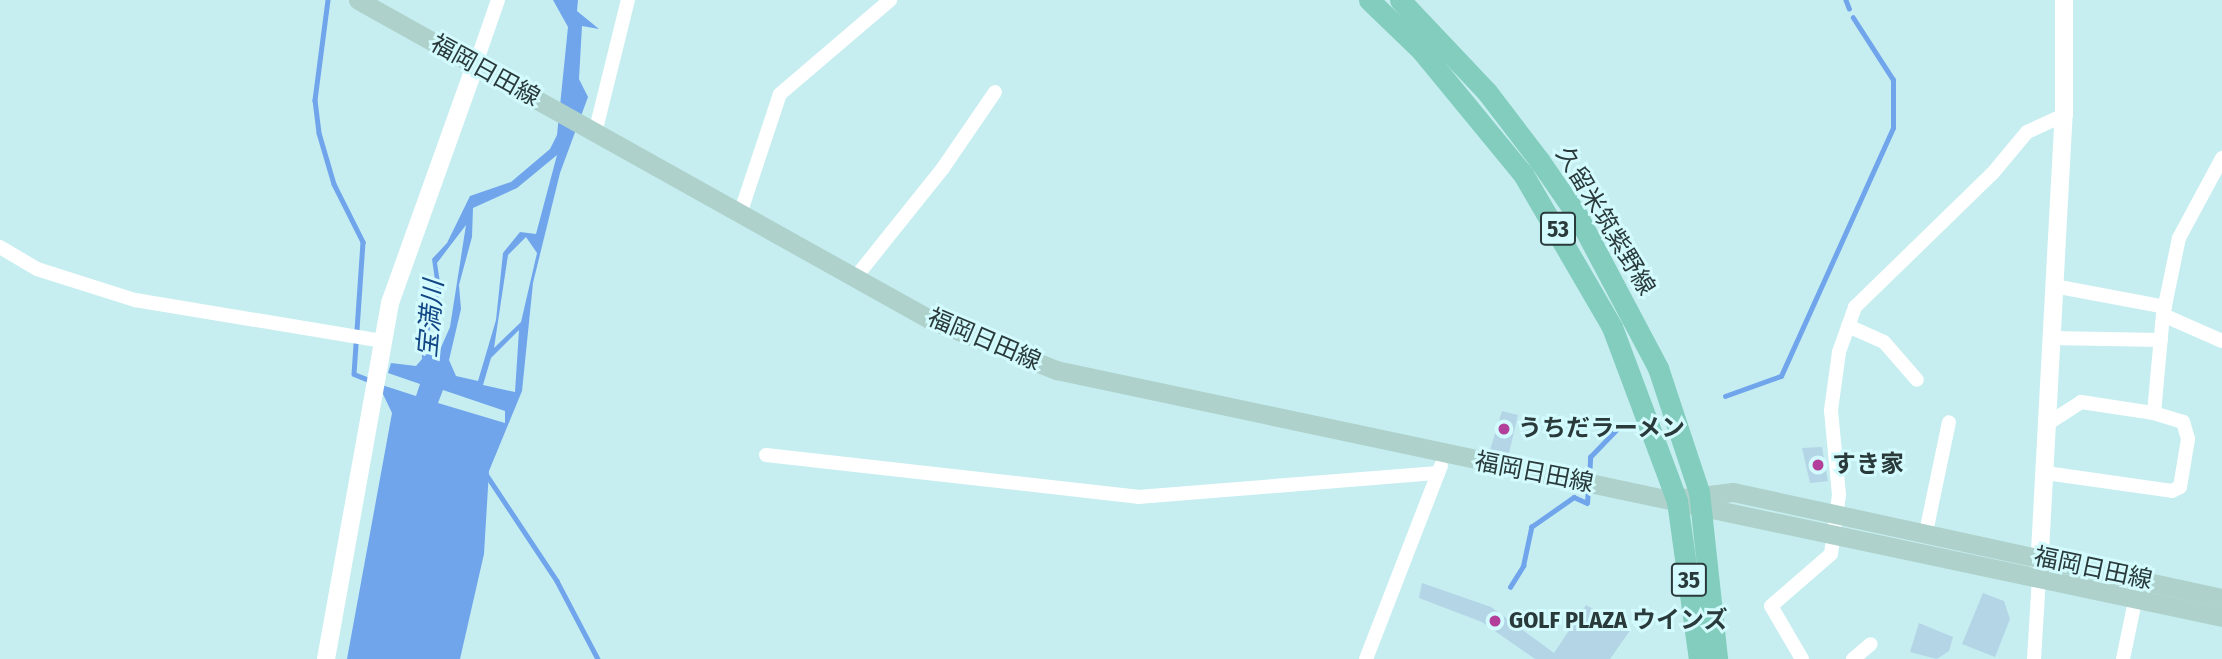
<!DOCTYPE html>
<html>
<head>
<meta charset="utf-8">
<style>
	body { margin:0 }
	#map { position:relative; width:2222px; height:659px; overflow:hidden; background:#c6eef1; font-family:"Fira Sans Condensed","Noto Sans JP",sans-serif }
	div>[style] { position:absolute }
	.water>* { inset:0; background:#70a5ec }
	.stream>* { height:4.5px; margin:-2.25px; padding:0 2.25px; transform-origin:2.25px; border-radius:2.25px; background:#70a5ec }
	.building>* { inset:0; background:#b4d5e6 }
	.minor>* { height:14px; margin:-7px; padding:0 7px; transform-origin:7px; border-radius:7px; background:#fff }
	.tertiary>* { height:18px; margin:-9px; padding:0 9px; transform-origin:9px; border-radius:9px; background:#fff }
	.secondary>* { height:19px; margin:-9.5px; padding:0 9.5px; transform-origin:9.5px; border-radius:9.5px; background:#aed2cb }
	.primary>* { height:21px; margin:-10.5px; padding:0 10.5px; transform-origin:10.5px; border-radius:10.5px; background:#82cdbd }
	.dots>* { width:19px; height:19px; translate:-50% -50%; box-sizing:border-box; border:4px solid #d3fbfe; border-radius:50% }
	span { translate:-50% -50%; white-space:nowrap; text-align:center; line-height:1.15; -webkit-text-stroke:6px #d3fbfe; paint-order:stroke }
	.shield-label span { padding:2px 5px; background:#d3fbfe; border:2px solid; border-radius:5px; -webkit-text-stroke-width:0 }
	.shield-label { font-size:23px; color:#2a3a3b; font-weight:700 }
	.street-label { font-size:24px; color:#2a3a3b }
	.poi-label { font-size:24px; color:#2a3a3b; font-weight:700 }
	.left { translate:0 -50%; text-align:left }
	.water-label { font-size:26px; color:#124685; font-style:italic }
</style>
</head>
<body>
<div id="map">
	<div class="water">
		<i style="clip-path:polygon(evenodd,553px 0,578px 0,577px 11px,599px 29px,582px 26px,579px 79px,588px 97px,560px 173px,533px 283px,522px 391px,489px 471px,484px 554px,460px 659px,347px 659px,392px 413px,381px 390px,382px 385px,416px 396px,420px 384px,388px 373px,391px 363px,416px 366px,422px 359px,421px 338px,436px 287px,432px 259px,447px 243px,470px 196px,511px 182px,550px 149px,557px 135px,568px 27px,553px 0,557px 155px,536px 234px,520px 232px,503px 253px,496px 320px,478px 381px,456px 376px,449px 360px,461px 309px,459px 285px,472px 237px,473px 208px,517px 188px,557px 155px,553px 0,466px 225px,450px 327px,439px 352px,430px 353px,428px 336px,441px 289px,437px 263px,466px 225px,553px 0,526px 237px,537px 253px,521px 322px,494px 348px,508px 255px,526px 237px,553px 0,519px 330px,515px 392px,483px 385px,491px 358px,519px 330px,553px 0,443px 390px,505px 411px,505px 423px,438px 403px,443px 390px)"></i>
	</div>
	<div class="stream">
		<i style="left:328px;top:0;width:101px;rotate:97.4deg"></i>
		<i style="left:315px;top:100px;width:33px;rotate:83deg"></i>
		<i style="left:319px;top:133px;width:53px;rotate:73.6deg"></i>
		<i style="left:334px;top:184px;width:65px;rotate:63.4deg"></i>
		<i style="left:363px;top:242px;width:132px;rotate:93.9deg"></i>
		<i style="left:354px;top:374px;width:18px;rotate:22deg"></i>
		<i style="left:1846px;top:0;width:9px;rotate:69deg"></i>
		<i style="left:1725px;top:396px;width:59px;rotate:-19.7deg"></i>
		<i style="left:1781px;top:376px;width:272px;rotate:-65.7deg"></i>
		<i style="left:1893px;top:128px;width:48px;rotate:-90deg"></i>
		<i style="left:1893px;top:80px;width:74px;rotate:-122.8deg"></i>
		<i style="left:486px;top:474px;width:128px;rotate:56.4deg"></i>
		<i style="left:557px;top:581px;width:88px;rotate:62.3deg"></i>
		<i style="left:1589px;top:479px;width:22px;rotate:-87deg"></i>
		<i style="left:1590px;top:457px;width:39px;rotate:-46deg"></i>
		<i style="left:1510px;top:587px;width:25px;rotate:-58deg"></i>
		<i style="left:1523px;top:566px;width:40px;rotate:-78deg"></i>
		<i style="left:1531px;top:527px;width:52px;rotate:-34.9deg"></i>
		<i style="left:1574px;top:497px;width:14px;rotate:25deg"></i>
		<i style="left:1587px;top:503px;width:15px;rotate:-86deg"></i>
	</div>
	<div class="building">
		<i style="clip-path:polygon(1502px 411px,1518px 415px,1509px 453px,1490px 450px)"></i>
		<i style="clip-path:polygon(1822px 447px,1828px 481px,1810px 483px,1802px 448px)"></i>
		<i style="clip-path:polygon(1422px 583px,1491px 607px,1554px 653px,1586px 605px,1631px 629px,1610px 659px,1535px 659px,1482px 622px,1419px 598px)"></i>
		<i style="clip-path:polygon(1983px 593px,2004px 601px,2010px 619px,1995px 657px,1962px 644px)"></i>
		<i style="clip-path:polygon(1919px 623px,1953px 637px,1949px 651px,1937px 659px,1910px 652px)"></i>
	</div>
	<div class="minor">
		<i style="left:475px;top:66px;width:70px;rotate:-70.8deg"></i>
		<i style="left:595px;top:133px;width:137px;rotate:-76.1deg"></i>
		<i style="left:740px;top:214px;width:126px;rotate:-71.6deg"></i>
		<i style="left:780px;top:94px;width:145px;rotate:-40.5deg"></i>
		<i style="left:0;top:247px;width:43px;rotate:30.7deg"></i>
		<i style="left:37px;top:269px;width:103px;rotate:17.6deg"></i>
		<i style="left:135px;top:300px;width:250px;rotate:9.4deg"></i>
		<i style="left:855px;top:278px;width:141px;rotate:-51.3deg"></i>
		<i style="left:943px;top:168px;width:92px;rotate:-55.6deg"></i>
		<i style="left:2054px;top:286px;width:113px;rotate:10.7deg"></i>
		<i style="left:2163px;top:315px;width:64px;rotate:23.8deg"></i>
		<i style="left:1848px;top:326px;width:39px;rotate:24deg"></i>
		<i style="left:1884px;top:342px;width:50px;rotate:49deg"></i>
		<i style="left:2051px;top:338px;width:110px;rotate:1deg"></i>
		<i style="left:2047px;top:424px;width:40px;rotate:-32.9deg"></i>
		<i style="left:2081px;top:402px;width:74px;rotate:8.6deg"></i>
		<i style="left:2154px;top:413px;width:98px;rotate:-84.8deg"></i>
		<i style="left:2163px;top:315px;width:79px;rotate:-78.3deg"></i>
		<i style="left:2179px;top:238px;width:91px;rotate:-61.7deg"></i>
		<i style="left:766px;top:455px;width:374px;rotate:6.4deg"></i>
		<i style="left:1138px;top:497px;width:301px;rotate:-4.6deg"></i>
		<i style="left:2046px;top:473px;width:127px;rotate:8.1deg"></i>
		<i style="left:2172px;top:491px;width:9px;rotate:-27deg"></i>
		<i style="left:2180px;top:487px;width:49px;rotate:-80.5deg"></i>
		<i style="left:2188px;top:439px;width:18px;rotate:-106deg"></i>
		<i style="left:2183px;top:422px;width:30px;rotate:-163deg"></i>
		<i style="left:1926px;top:532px;width:112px;rotate:-78.2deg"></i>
		<i style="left:1366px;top:659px;width:207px;rotate:-68.8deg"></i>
		<i style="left:1802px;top:659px;width:61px;rotate:-120.3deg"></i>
		<i style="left:1771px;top:606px;width:79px;rotate:-40.9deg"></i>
		<i style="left:1831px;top:554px;width:60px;rotate:-82.3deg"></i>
		<i style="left:1839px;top:495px;width:85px;rotate:-95.4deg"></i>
		<i style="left:1831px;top:410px;width:59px;rotate:-82.1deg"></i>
		<i style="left:1839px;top:352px;width:48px;rotate:-70.4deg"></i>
		<i style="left:1855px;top:307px;width:191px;rotate:-44.2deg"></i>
		<i style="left:1992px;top:174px;width:55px;rotate:-50.2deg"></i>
		<i style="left:2027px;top:132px;width:41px;rotate:-24.7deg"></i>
		<i style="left:1853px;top:659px;width:23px;rotate:-40deg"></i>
		<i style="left:2034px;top:659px;width:82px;rotate:-86.5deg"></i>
		<i style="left:2123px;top:659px;width:64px;rotate:-78.3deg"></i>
	</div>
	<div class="tertiary">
		<i style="left:2039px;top:570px;width:456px;rotate:-86.9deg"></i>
		<i style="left:2064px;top:115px;width:115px;rotate:-90deg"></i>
		<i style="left:326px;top:659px;width:362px;rotate:-79.8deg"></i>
		<i style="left:390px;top:303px;width:252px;rotate:-70.3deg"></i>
	</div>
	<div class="secondary">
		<i style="left:358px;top:0;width:656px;rotate:29.18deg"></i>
		<i style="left:931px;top:320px;width:135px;rotate:21.8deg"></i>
		<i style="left:1056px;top:370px;width:1192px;rotate:11.96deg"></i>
		<i style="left:1684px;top:498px;width:49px;rotate:-7deg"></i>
		<i style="left:1733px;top:492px;width:500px;rotate:12.23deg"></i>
	</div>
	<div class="primary">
		<i style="left:1369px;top:0;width:72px;rotate:43.9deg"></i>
		<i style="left:1421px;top:50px;width:161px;rotate:50.6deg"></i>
		<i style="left:1523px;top:174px;width:177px;rotate:59.8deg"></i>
		<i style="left:1612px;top:327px;width:186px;rotate:69.5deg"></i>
		<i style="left:1677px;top:501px;width:160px;rotate:82.1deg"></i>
		<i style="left:1400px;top:0;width:127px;rotate:46.6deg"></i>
		<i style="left:1487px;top:92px;width:86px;rotate:52.6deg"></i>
		<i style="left:1539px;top:160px;width:67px;rotate:55.4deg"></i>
		<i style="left:1577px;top:215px;width:173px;rotate:62.1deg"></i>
		<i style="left:1658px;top:368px;width:131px;rotate:71.7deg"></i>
		<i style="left:1699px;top:492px;width:168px;rotate:83.8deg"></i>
	</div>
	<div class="dots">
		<i style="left:1504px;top:429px;background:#b2409a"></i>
		<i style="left:1818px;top:465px;background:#b2409a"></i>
		<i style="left:1495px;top:621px;background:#b2409a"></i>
	</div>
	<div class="shield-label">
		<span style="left:1558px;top:229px">53</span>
		<span style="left:1689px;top:580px">35</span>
	</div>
	<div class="street-label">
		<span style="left:485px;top:71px;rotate:29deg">福岡日田線</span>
		<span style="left:1605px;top:221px;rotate:59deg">久留米筑紫野線</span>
		<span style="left:984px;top:340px;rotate:23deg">福岡日田線</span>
		<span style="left:1534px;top:473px;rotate:11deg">福岡日田線</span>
		<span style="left:2093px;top:569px;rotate:12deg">福岡日田線</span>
	</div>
	<div class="poi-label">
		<span class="left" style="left:1518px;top:429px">うちだラーメン</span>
		<span class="left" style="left:1832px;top:465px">すき家</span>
		<span class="left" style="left:1509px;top:621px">GOLF PLAZA ウインズ</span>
	</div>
	<div class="water-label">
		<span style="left:431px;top:319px;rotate:-85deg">宝満川</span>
	</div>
</div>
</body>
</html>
